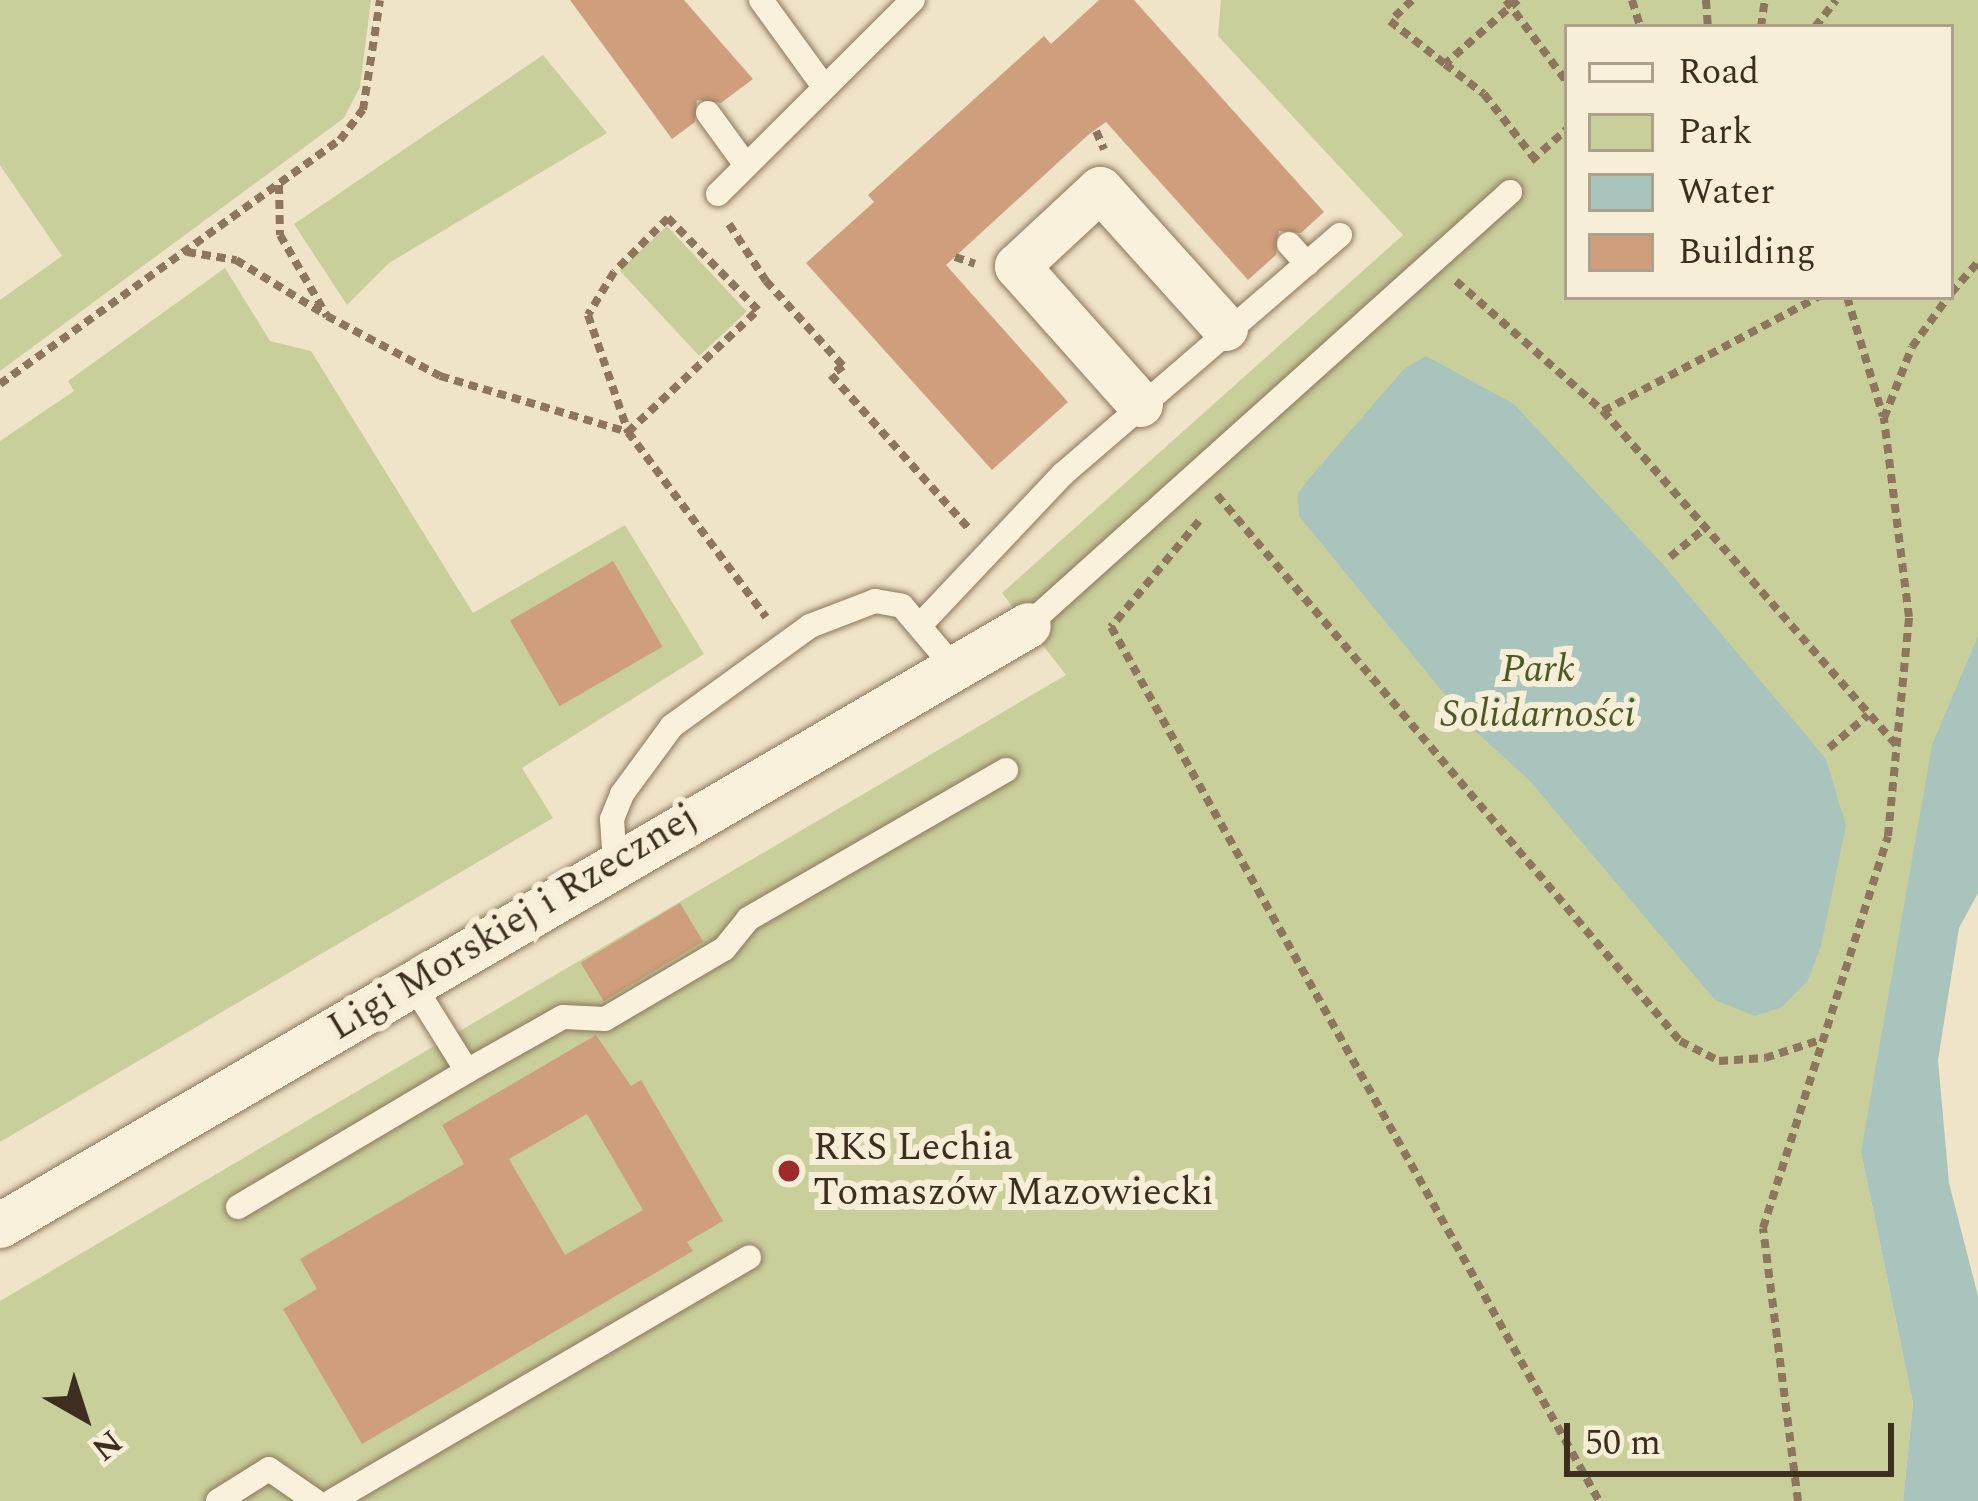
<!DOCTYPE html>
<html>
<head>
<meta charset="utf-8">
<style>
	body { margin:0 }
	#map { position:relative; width:1978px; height:1501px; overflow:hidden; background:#f0e4c8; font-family:Spectral,serif }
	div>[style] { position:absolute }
	.green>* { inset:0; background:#c9cf9b; transform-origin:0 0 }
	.water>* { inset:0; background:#a9c4bc }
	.building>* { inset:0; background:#cf9f7d; transform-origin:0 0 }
	.path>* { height:8px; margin-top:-4px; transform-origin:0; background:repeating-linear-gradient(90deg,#8d765c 0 9px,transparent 0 15px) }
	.roads { filter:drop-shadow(0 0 3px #8d765c) drop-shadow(0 0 3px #8d765c) }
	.service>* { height:24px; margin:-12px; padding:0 12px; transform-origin:12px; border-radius:12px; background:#faf1dc }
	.minor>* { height:45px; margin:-22.5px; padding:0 22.5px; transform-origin:22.5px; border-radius:22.5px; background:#faf1dc }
	.dots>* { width:33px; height:33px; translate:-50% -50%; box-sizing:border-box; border:6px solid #f7eed8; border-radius:50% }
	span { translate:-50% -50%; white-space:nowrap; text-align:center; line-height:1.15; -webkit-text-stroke:12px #f7eed8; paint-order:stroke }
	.park-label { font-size:39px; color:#4d5a26; font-style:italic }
	.street-label { font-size:39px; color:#3d2e20 }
	.poi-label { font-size:39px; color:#3d2e20 }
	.left { translate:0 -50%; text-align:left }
	.legend { position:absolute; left:1564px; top:24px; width:390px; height:276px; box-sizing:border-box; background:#f7eed8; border:3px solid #ada18e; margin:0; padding:15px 21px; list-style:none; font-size:36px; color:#3d2e20 }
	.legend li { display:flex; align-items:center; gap:24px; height:60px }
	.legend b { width:60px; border:3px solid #ada18e }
	.north { position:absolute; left:24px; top:1357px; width:120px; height:120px; -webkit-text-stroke:9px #f7eed8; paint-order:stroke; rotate:141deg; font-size:33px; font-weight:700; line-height:48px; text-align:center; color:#3d2e20 }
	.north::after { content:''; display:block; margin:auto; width:42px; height:54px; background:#3d2e20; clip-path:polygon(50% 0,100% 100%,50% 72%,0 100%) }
	.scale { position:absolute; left:1564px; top:1423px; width:330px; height:54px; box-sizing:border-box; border:6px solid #3d2e20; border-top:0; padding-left:15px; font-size:36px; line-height:42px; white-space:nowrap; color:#3d2e20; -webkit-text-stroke:9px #f7eed8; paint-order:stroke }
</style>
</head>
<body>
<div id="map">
	<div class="green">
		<i style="clip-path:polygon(0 0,371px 0,360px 87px,344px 118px,0 371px,0 300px,62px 256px,0 165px)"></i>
		<i style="clip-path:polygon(evenodd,1221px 0,1978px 0,1978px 665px,1861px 1152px,1913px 1403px,1903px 1501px,0 1501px,0 1301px,1066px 675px,1002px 593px,1403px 235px,1218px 36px,1221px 0,1567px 27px,1951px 27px,1951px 297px,1567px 297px,1567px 27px)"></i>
		<i style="clip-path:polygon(543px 55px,607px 133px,389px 263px,347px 305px,294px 224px)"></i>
		<i style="left:667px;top:226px;width:117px;height:65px;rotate:47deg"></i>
		<i style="clip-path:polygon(225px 268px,270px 341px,311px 351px,473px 613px,625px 525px,704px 654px,522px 768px,553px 818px,0 1142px,0 441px,74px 391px,68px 381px)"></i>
	</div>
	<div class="water">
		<i style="clip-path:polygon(1426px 356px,1514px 404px,1668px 570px,1826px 759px,1846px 826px,1821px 946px,1808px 980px,1782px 1007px,1755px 1016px,1715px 1000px,1530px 781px,1473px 729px,1299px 516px,1298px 493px,1312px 475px,1404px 369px)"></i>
		<i style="clip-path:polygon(1978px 636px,1978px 893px,1959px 928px,1938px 1060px,1949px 1183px,1978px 1296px,1978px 1501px,1903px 1501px,1913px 1403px,1861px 1152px,1932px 745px)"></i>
	</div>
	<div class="building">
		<i style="clip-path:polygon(570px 0,684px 0,753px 79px,721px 103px,697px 100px,695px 122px,672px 139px)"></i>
		<i style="clip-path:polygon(1099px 0,1134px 0,1324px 212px,1301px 233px,1279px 231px,1276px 255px,1248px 280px,1106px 122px,1088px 135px,946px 265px,1068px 402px,992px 470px,806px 263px,874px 202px,868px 195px,1044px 36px,1051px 44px)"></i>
		<i style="left:613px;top:561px;width:99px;height:119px;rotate:60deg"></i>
		<i style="left:680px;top:903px;width:45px;height:116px;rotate:59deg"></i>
		<i style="clip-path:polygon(evenodd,596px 1035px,631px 1086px,641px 1080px,723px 1221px,687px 1242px,693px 1251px,362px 1444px,283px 1309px,317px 1289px,300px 1259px,464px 1164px,442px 1125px,596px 1035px,587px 1114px,643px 1210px,565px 1255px,509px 1159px,587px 1114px)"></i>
	</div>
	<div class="path">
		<i style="left:1412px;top:0;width:30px;rotate:136deg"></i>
		<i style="left:1390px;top:21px;width:70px;rotate:38deg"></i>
		<i style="left:1506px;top:0;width:102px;rotate:53.4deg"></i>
		<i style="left:1518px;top:0;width:97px;rotate:138.8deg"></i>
		<i style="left:1445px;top:64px;width:49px;rotate:37.6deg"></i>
		<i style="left:1484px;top:94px;width:81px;rotate:52deg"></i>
		<i style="left:1632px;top:0;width:28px;rotate:73deg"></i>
		<i style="left:1706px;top:0;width:27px;rotate:86deg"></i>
		<i style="left:1761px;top:27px;width:27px;rotate:-82deg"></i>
		<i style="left:1815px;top:27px;width:34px;rotate:-52deg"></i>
		<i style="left:1096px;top:131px;width:20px;rotate:66deg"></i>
		<i style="left:1531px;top:161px;width:48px;rotate:-41.6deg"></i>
		<i style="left:279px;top:185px;width:50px;rotate:88.9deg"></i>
		<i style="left:280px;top:235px;width:94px;rotate:59.9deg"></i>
		<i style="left:327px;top:316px;width:128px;rotate:28deg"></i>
		<i style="left:440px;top:376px;width:196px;rotate:16.6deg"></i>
		<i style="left:628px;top:432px;width:178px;rotate:-43.2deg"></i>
		<i style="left:758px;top:310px;width:129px;rotate:-134.4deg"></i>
		<i style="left:668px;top:218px;width:76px;rotate:135deg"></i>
		<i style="left:614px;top:272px;width:50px;rotate:121.2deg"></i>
		<i style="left:588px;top:315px;width:124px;rotate:71.1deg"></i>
		<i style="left:628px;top:432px;width:231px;rotate:53.3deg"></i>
		<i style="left:729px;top:224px;width:68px;rotate:57deg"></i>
		<i style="left:766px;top:281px;width:115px;rotate:47.8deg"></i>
		<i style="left:843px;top:366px;width:15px;rotate:143deg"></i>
		<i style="left:831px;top:375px;width:207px;rotate:48.1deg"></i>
		<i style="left:187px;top:252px;width:50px;rotate:9.3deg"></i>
		<i style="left:236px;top:260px;width:103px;rotate:31.5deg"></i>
		<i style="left:955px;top:257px;width:21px;rotate:19deg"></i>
		<i style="left:1456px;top:281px;width:196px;rotate:41.5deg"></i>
		<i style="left:1603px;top:411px;width:449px;rotate:48.7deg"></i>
		<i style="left:1951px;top:293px;width:41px;rotate:-48.9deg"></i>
		<i style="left:1847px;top:297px;width:124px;rotate:73.2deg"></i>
		<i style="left:0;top:384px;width:418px;rotate:-35.7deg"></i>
		<i style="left:340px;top:140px;width:38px;rotate:-53deg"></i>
		<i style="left:363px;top:110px;width:111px;rotate:-81.2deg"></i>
		<i style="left:1603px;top:411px;width:243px;rotate:-27.9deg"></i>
		<i style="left:1217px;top:495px;width:716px;rotate:49.7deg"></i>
		<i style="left:1680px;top:1041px;width:44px;rotate:27.1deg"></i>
		<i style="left:1719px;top:1061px;width:46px;rotate:-3.7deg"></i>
		<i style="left:1765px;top:1058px;width:61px;rotate:-18.1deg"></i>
		<i style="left:1199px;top:521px;width:138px;rotate:129.7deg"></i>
		<i style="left:1111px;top:627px;width:1001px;rotate:60.82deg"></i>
		<i style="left:1670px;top:557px;width:45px;rotate:-39.6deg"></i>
		<i style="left:1829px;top:748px;width:51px;rotate:-40.2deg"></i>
		<i style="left:1798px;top:1501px;width:275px;rotate:-97.3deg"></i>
		<i style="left:1763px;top:1228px;width:411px;rotate:-72.3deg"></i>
		<i style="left:1888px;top:836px;width:220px;rotate:-84.5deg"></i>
		<i style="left:1909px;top:617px;width:201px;rotate:-97.2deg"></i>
		<i style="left:1884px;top:418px;width:76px;rotate:-68.5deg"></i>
		<i style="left:1912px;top:347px;width:62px;rotate:-54.2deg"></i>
	</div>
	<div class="roads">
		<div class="service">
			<i style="left:761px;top:0;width:104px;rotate:54deg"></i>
			<i style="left:708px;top:113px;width:63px;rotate:54deg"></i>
			<i style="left:718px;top:194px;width:275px;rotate:-44.9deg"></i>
			<i style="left:1289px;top:244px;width:27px;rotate:48deg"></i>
			<i style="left:923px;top:622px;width:204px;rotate:-46.6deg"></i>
			<i style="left:1063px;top:474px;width:366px;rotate:-40.8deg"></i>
			<i style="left:1028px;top:625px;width:648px;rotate:-41.93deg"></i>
			<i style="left:615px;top:863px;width:44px;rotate:-93.9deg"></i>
			<i style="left:612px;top:819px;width:27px;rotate:-68deg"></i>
			<i style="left:622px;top:794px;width:84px;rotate:-53.7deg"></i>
			<i style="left:672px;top:726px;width:170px;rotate:-35.9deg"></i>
			<i style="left:810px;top:626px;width:70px;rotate:-21deg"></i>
			<i style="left:875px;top:601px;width:27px;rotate:10deg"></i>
			<i style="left:902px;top:606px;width:77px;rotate:49.7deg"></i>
			<i style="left:467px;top:1071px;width:110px;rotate:-29.4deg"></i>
			<i style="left:563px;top:1017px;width:42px;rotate:2.7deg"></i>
			<i style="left:605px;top:1019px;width:138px;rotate:-30.5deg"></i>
			<i style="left:724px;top:949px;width:38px;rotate:-51deg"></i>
			<i style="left:748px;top:919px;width:298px;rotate:-30deg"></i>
			<i style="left:238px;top:1207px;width:266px;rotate:-30.7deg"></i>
			<i style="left:467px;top:1071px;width:104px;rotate:-122deg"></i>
			<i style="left:218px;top:1501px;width:60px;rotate:-32.1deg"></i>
			<i style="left:269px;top:1469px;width:56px;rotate:34.8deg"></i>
			<i style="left:332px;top:1501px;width:483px;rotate:-30.3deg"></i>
		</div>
		<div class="minor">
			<i style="left:1140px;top:404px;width:185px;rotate:-131.7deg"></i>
			<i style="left:1017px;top:266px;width:113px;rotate:-42.9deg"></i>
			<i style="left:1100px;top:189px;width:187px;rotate:48deg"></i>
			<i style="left:0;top:1225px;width:1190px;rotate:-30.27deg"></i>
		</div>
	</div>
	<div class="dots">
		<i style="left:789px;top:1171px;background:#9e2a2b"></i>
	</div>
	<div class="park-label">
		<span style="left:1538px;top:693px">Park<br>Solidarności</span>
	</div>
	<div class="street-label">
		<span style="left:513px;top:923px;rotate:-31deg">Ligi Morskiej i Rzecznej</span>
	</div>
	<div class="poi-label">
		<span class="left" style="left:813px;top:1171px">RKS Lechia<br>Tomaszów Mazowiecki</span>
	</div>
	<ul class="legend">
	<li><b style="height:15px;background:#faf1dc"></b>Road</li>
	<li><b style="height:33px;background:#c9cf9b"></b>Park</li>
	<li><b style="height:33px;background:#a9c4bc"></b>Water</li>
	<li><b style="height:33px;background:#cf9f7d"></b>Building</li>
	</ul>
	<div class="north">N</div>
	<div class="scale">50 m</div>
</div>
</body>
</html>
